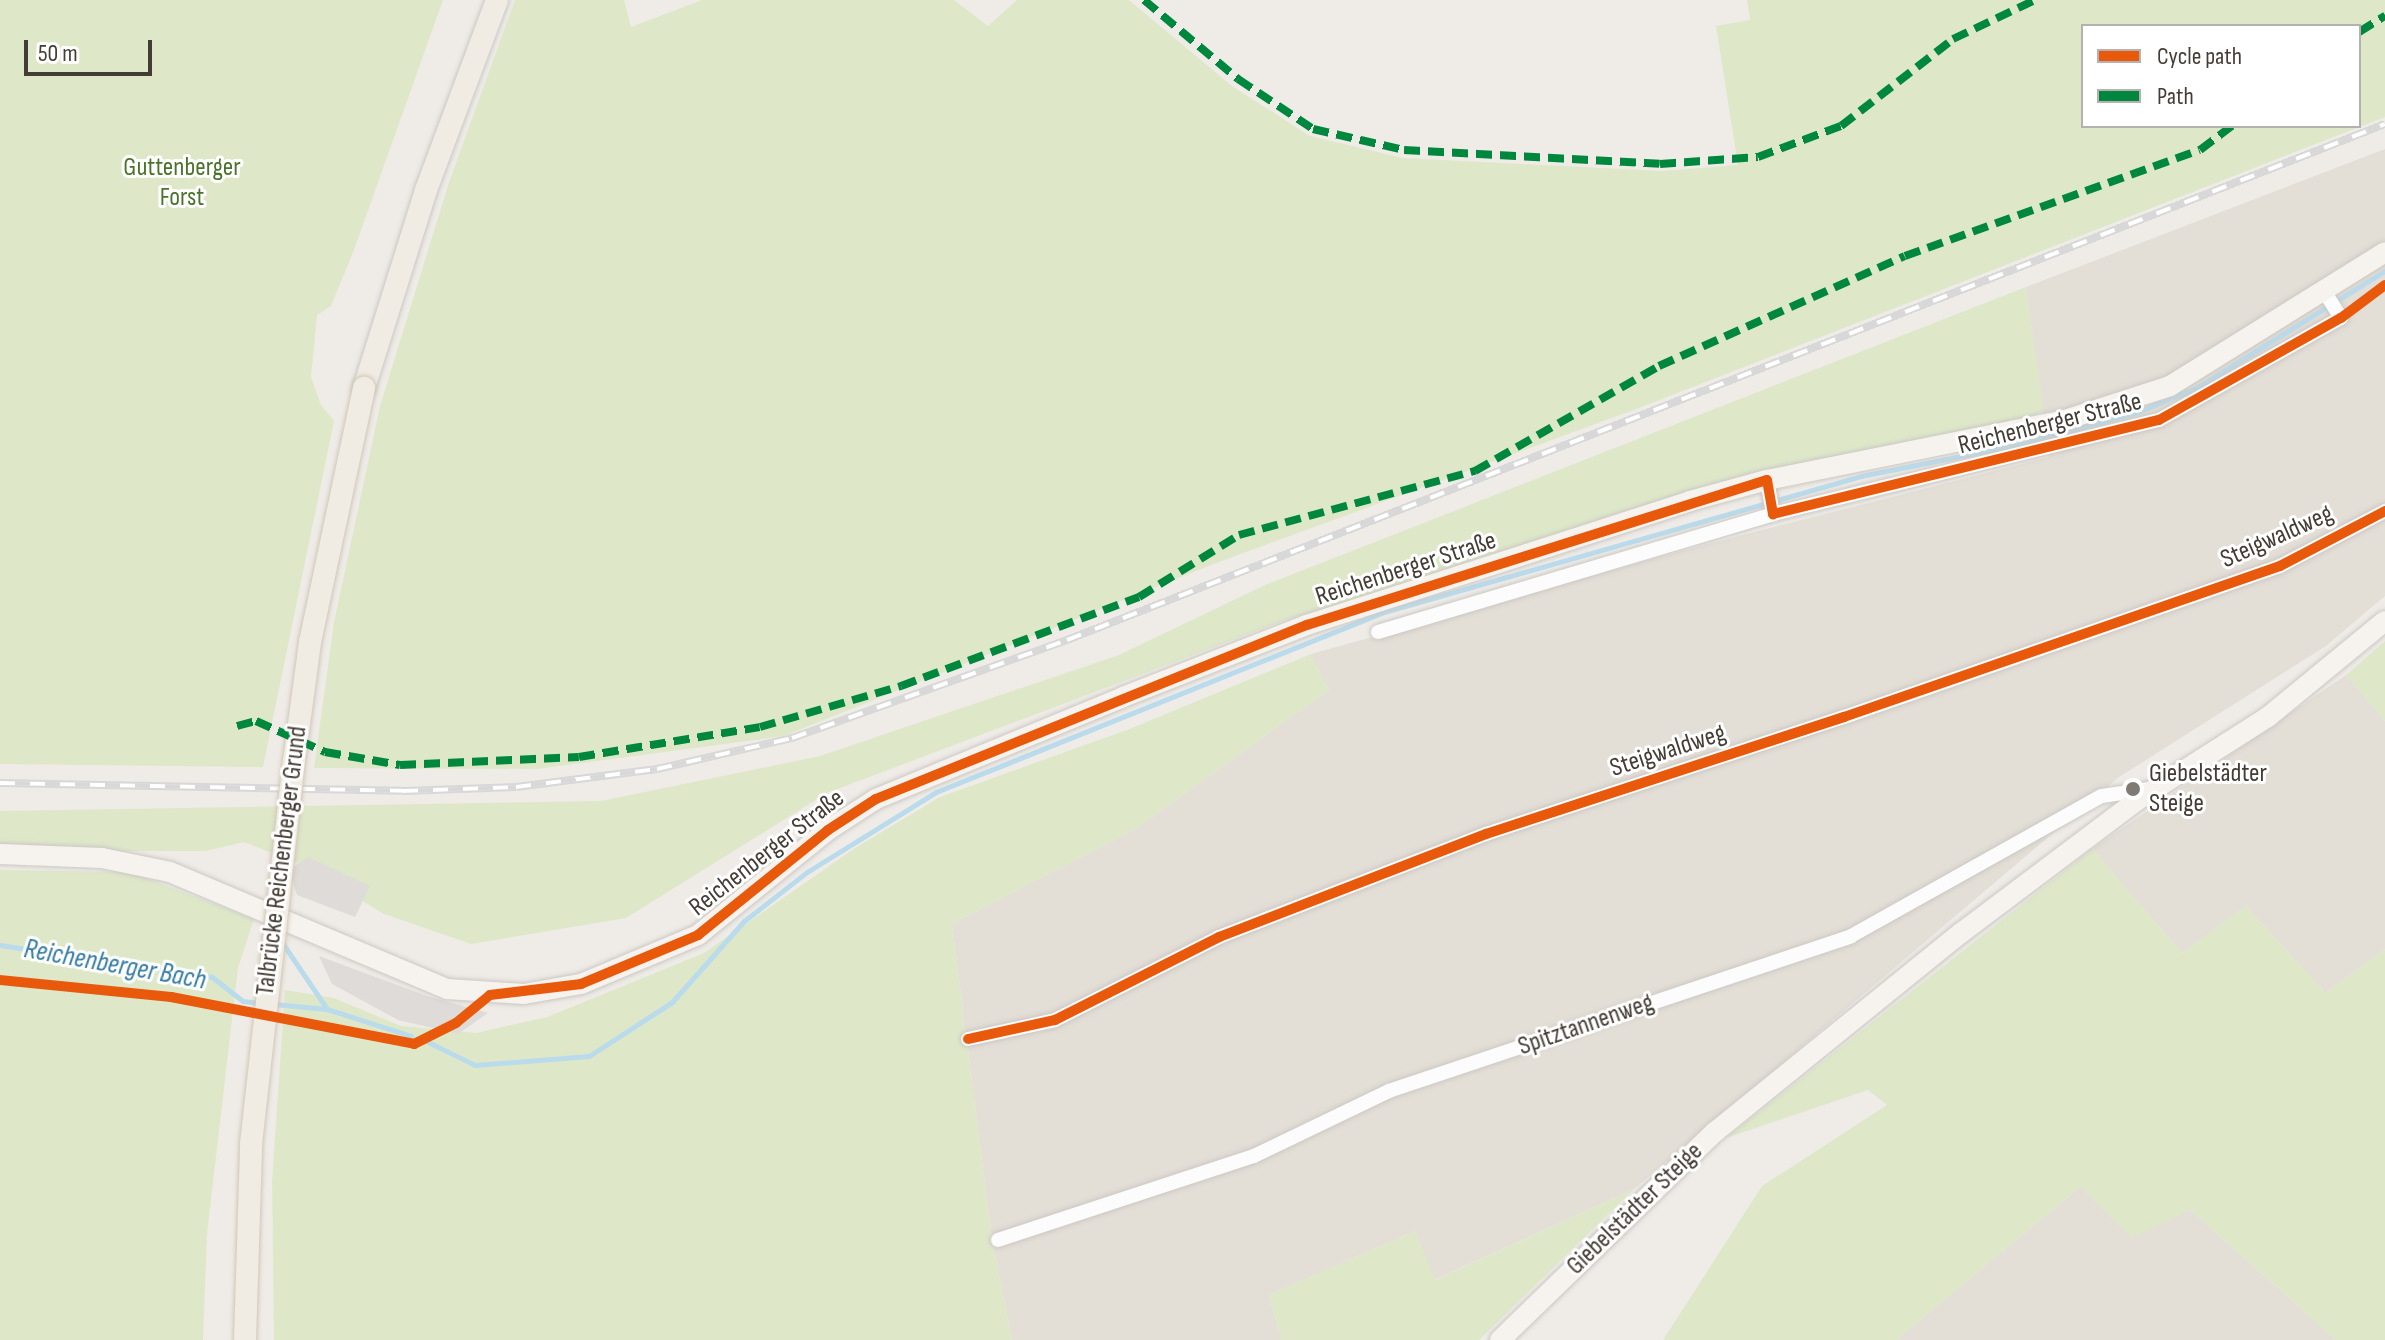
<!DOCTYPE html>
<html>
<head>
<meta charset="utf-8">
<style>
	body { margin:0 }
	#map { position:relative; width:2385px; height:1340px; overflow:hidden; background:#efece8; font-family:"Sofia Sans Condensed",sans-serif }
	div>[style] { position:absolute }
	.residential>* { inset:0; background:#e3ded6 }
	.green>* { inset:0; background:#dee8c9 }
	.parking>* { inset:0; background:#dedbd8 }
	.stream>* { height:5px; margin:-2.5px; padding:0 2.5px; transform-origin:2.5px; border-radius:2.5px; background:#badbeb }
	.roads { filter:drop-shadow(0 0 2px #cbc8c4) drop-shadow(0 0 2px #cbc8c4) }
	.street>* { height:14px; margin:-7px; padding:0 7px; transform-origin:7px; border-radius:7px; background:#fdfcfc }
	.secondary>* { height:20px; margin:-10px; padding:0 10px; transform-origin:10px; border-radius:10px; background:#f6f3ee }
	.primary>* { height:22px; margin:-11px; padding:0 11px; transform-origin:11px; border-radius:11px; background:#f0ebe3 }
	.rail>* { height:8px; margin-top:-4px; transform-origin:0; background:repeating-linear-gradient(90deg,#fff 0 15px,#d9d8d8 0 30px); box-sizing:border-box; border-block:2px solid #d9d8d8 }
	.bridges { filter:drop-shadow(0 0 2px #d1c7b6) drop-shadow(0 0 2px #d1c7b6) }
	.primary-bridge>* { height:22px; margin:-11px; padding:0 11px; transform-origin:11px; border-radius:11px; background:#f0ebe3 }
	.quiet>* { height:8px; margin-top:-4px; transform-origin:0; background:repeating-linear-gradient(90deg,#00873e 0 16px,transparent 0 24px) }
	.cycleway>* { height:10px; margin:-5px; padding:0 5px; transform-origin:5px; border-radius:5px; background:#e8590c }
	.dots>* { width:22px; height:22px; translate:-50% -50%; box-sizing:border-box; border:4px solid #fff; border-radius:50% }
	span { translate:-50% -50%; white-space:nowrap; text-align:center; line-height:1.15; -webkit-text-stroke:6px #fff; paint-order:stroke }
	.park-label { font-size:26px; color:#4b732b }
	.street-label { font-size:26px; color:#443d35 }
	.poi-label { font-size:26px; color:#443d35 }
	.left { translate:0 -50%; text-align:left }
	.water-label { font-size:28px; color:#327aa3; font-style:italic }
	.legend { position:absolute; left:2081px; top:24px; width:280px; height:104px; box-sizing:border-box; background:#fff; border:2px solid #b4b1ae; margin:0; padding:10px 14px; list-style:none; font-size:24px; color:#443d35 }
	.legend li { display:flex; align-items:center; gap:16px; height:40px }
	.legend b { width:40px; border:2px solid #b4b1ae }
	.scale { position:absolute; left:24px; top:40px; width:128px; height:36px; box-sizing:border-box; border:4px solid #443d35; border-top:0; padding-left:10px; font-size:24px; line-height:28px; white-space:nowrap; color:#443d35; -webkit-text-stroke:6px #fff; paint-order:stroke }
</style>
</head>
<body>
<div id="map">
	<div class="residential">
		<i style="clip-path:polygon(2385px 149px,2385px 596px,2326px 646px,2119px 777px,1634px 1189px,1434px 1280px,1415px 1231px,1269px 1295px,1281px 1340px,1012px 1340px,992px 1239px,952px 924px,1137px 828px,1329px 690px,1311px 654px,1700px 546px,2049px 457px,2026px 287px)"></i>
		<i style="clip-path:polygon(2346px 675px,2385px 721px,2385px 949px,2325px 993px,2246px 906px,2182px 953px,2092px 849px)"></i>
		<i style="clip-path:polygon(2080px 1187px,2190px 1210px,2336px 1340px,1896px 1340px)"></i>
	</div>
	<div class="green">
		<i style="clip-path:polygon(0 0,443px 0,354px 250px,331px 306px,317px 315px,311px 377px,321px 405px,334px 421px,263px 767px,0 764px)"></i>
		<i style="clip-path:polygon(evenodd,515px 0,624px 0,631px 27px,702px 0,954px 0,988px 26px,1017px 0,1129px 0,1232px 86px,1310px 136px,1403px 158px,1662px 171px,1738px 165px,1716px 26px,1750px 20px,1747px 0,2385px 0,2385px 117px,1639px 408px,1211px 565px,784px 736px,537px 769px,314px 768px,334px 622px,380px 406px,449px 182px,515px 0,2083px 26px,2359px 26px,2359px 126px,2083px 126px,2083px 26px)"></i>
		<i style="clip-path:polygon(2026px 287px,2044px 412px,1288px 619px,827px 793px,626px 918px,471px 944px,384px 914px,303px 865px,244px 842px,206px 851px,0 851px,0 811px,601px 801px,820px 756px,1119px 655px,1265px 585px)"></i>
		<i style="clip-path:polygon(2385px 641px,2385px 721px,2346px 675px)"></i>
		<i style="clip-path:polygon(1311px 654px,1329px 690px,1137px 828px,952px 924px,992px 1239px,1012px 1340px,274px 1340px,272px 1181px,285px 990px,334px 998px,401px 1026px,476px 1033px,547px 1017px,704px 953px,855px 848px,940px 797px,1132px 728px)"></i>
		<i style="clip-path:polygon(2092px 849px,2182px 953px,2246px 906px,2325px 993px,2385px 949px,2385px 1340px,2336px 1340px,2190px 1210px,2132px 1238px,2080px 1187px,1896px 1340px,1663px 1340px,1762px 1186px,1887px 1105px,1868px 1090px,1726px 1138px)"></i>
		<i style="clip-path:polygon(0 870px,130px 872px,254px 919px,238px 968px,207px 1234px,203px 1340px,0 1340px)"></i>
		<i style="clip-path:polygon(1634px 1189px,1479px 1340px,1281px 1340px,1269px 1295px,1415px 1231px,1435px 1280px)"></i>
	</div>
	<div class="parking">
		<i style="clip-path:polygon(308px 857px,370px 886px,355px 917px,297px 895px,289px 870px)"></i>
		<i style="clip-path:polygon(319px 956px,427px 996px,488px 1013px,458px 1034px,398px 1020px,332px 984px)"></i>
	</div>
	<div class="stream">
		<i style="left:281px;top:941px;width:82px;rotate:55.9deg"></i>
		<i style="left:0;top:945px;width:214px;rotate:8.6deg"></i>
		<i style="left:212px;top:977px;width:39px;rotate:38deg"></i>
		<i style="left:243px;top:1001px;width:17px;rotate:7deg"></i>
		<i style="left:274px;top:1004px;width:53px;rotate:5.4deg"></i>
		<i style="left:327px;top:1009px;width:88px;rotate:17.8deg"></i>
		<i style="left:428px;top:1042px;width:52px;rotate:26.1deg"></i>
		<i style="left:475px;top:1065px;width:114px;rotate:-4.5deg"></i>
		<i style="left:589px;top:1056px;width:99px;rotate:-33deg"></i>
		<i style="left:672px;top:1002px;width:108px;rotate:-48.4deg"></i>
		<i style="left:744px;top:921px;width:80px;rotate:-37.9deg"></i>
		<i style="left:807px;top:872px;width:152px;rotate:-31.8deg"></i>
		<i style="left:936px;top:792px;width:483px;rotate:-21.9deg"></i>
		<i style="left:1384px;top:612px;width:496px;rotate:-15.9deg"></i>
		<i style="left:1861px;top:476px;width:158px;rotate:-11.3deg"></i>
		<i style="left:2016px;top:445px;width:126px;rotate:-15.1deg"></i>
		<i style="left:2138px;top:412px;width:63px;rotate:-22.5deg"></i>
		<i style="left:2196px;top:388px;width:222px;rotate:-31.8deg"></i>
	</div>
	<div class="roads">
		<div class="street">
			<i style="left:1767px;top:480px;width:35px;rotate:80deg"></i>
			<i style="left:1378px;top:632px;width:412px;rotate:-16.6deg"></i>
			<i style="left:1773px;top:514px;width:397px;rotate:-13.7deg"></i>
			<i style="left:2159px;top:420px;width:209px;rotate:-29.3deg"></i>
			<i style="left:2341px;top:318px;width:31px;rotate:-122deg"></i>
			<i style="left:968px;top:1039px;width:89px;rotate:-12.3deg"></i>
			<i style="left:1055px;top:1020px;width:184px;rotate:-26.8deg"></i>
			<i style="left:1219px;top:937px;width:286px;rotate:-21.1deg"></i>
			<i style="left:1486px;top:834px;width:377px;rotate:-18.1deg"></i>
			<i style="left:1844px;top:717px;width:461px;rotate:-19.1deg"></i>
			<i style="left:2280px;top:566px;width:119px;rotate:-27.6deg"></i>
			<i style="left:998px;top:1240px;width:269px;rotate:-18.2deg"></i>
			<i style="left:1254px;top:1156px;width:150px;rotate:-25.7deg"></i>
			<i style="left:1389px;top:1091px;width:487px;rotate:-18.5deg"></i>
			<i style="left:1851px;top:936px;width:287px;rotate:-29.2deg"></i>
			<i style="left:2102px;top:796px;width:48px;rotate:-8.5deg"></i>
		</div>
		<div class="secondary">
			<i style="left:0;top:854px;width:102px;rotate:2.2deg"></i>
			<i style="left:102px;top:858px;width:69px;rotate:11.6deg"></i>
			<i style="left:170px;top:872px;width:301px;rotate:22.9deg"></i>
			<i style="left:447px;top:989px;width:77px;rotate:3.7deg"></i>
			<i style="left:524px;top:994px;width:58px;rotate:-10deg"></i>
			<i style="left:581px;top:984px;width:127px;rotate:-22.7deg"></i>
			<i style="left:698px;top:935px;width:167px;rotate:-38.9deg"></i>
			<i style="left:828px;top:830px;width:57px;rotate:-32.9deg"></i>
			<i style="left:876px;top:799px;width:267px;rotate:-22.4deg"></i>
			<i style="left:1123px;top:697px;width:198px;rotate:-21.4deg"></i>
			<i style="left:1307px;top:625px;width:403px;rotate:-17.9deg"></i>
			<i style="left:1690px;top:501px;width:80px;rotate:-15.3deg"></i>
			<i style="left:1767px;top:480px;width:304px;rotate:-11.4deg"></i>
			<i style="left:2065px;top:420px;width:110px;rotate:-17.9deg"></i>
			<i style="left:2170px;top:386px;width:253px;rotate:-31.9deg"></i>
			<i style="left:1500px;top:1340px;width:299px;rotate:-44.1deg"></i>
			<i style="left:1715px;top:1132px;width:316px;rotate:-39deg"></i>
			<i style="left:1961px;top:933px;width:219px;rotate:-37deg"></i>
			<i style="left:2136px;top:801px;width:156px;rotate:-32.5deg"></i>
			<i style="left:2268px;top:717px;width:151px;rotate:-39.4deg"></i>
		</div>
		<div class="primary">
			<i style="left:364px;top:388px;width:207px;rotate:-72.6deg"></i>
			<i style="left:426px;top:190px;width:203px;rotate:-69.5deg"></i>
		</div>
	</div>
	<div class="rail">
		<i style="left:0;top:783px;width:403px;rotate:1.1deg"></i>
		<i style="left:403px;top:791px;width:113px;rotate:-2deg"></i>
		<i style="left:516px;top:787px;width:142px;rotate:-7.3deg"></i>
		<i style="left:657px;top:769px;width:139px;rotate:-12.9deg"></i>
		<i style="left:792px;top:738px;width:292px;rotate:-19.6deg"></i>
		<i style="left:1067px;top:640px;width:1415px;rotate:-21.38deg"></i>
	</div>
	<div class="bridges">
		<div class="primary-bridge">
			<i style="left:245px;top:1340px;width:196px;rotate:-88.2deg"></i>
			<i style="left:251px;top:1144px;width:385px;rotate:-83.6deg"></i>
			<i style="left:294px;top:761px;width:120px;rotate:-82.3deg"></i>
			<i style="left:310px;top:642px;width:260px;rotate:-78deg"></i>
		</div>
	</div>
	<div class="quiet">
		<i style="left:1144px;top:0;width:123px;rotate:40deg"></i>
		<i style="left:1238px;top:79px;width:90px;rotate:33.7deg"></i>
		<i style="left:1313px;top:129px;width:93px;rotate:13deg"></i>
		<i style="left:1404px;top:150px;width:256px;rotate:3.1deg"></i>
		<i style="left:1660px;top:164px;width:98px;rotate:-4.1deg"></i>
		<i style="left:1758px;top:157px;width:89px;rotate:-20.5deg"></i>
		<i style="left:1841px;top:126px;width:142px;rotate:-37.8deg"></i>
		<i style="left:1953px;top:39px;width:91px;rotate:-25.4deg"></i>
		<i style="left:2359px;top:32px;width:31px;rotate:-32deg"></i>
		<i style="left:237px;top:726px;width:20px;rotate:-15deg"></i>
		<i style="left:256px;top:721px;width:76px;rotate:24.2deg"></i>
		<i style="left:325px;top:752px;width:76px;rotate:9.8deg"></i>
		<i style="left:400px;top:765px;width:179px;rotate:-2.6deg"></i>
		<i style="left:579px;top:757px;width:183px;rotate:-9.4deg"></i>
		<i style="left:760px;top:727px;width:147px;rotate:-16.2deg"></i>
		<i style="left:901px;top:686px;width:254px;rotate:-20.5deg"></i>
		<i style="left:1139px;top:597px;width:118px;rotate:-31.8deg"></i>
		<i style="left:1239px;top:535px;width:245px;rotate:-15.2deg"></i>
		<i style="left:1475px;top:471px;width:212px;rotate:-29.7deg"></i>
		<i style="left:1659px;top:366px;width:269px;rotate:-24.1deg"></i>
		<i style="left:1905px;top:256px;width:313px;rotate:-19.8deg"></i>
		<i style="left:2200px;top:150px;width:40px;rotate:-37deg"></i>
	</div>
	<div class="cycleway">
		<i style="left:0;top:980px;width:172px;rotate:5.7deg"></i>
		<i style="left:171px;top:997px;width:248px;rotate:10.9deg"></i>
		<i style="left:414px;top:1044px;width:47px;rotate:-26.6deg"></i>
		<i style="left:456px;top:1023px;width:44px;rotate:-39.5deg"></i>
		<i style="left:490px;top:995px;width:92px;rotate:-6.9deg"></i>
		<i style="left:581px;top:984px;width:127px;rotate:-22.7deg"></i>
		<i style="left:698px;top:935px;width:167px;rotate:-38.9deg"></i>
		<i style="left:828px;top:830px;width:57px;rotate:-32.9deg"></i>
		<i style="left:876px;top:799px;width:465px;rotate:-22deg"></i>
		<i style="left:1307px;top:625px;width:482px;rotate:-17.5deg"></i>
		<i style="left:1767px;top:480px;width:35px;rotate:80deg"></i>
		<i style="left:1773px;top:514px;width:397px;rotate:-13.7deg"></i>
		<i style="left:2159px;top:420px;width:209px;rotate:-29.3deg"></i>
		<i style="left:2341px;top:318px;width:55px;rotate:-36.9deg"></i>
		<i style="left:968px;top:1039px;width:89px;rotate:-12.3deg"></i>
		<i style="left:1055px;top:1020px;width:184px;rotate:-26.8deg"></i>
		<i style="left:1219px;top:937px;width:286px;rotate:-21.1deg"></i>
		<i style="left:1486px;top:834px;width:377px;rotate:-18.1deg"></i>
		<i style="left:1844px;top:717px;width:461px;rotate:-19.1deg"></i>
		<i style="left:2280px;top:566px;width:119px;rotate:-27.6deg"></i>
	</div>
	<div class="dots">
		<i style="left:2133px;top:789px;background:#807a74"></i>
	</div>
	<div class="park-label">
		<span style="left:182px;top:183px">Guttenberger<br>Forst</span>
	</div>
	<div class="street-label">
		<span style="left:2050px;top:424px;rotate:-14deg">Reichenberger Straße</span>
		<span style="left:2277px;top:537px;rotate:-24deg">Steigwaldweg</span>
		<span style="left:1406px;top:569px;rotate:-18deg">Reichenberger Straße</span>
		<span style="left:1668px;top:751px;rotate:-18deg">Steigwaldweg</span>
		<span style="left:767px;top:853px;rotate:-38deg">Reichenberger Straße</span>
		<span style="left:282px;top:861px;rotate:-83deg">Talbrücke Reichenberger Grund</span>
		<span style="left:1586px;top:1025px;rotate:-19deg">Spitztannenweg</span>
		<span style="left:1635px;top:1209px;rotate:-44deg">Giebelstädter Steige</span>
	</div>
	<div class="poi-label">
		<span class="left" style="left:2149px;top:789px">Giebelstädter<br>Steige</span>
	</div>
	<div class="water-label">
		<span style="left:115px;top:965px;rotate:10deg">Reichenberger Bach</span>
	</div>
	<ul class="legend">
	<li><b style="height:10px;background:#e8590c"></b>Cycle path</li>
	<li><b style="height:10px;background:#00873e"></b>Path</li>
	</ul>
	<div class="scale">50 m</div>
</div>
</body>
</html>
